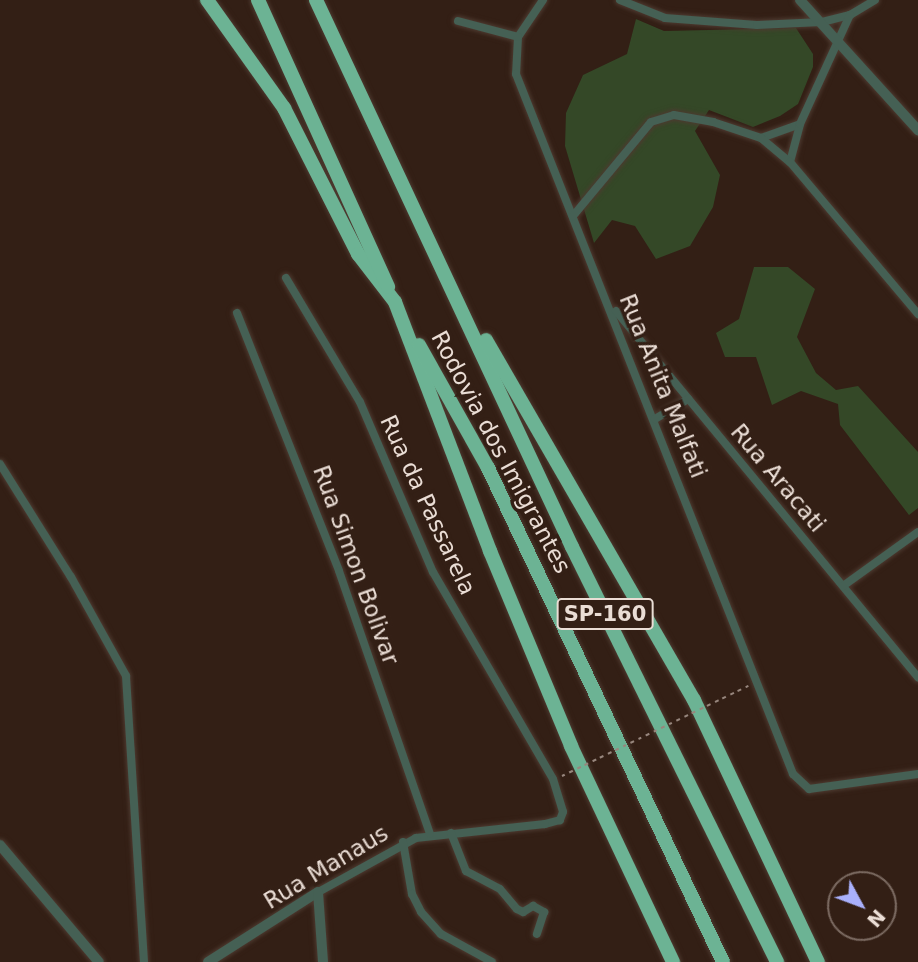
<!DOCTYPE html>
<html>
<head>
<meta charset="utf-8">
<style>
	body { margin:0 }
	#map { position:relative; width:918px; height:962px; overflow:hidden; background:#331f15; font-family:"DejaVu Sans",sans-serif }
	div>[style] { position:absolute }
	.green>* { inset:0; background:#344827 }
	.roads { filter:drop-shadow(0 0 2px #4d3a30) drop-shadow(0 0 2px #4d3a30) }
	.minor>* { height:8px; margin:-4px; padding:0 4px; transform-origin:4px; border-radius:4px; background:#456054 }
	.tertiary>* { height:10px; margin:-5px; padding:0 5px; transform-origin:5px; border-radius:5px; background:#456054 }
	.motorway>* { height:14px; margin:-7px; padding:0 7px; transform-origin:7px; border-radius:7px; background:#6cb394 }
	.path-bridge>* { height:2px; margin-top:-1px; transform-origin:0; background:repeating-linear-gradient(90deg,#97867d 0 3.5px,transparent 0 8.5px) }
	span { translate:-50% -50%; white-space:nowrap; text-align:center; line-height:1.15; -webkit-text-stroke:7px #331f15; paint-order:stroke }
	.shield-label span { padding:2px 5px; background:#331f15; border:2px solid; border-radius:5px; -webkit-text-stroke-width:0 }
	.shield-label { font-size:21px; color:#eaddd5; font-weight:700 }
	.street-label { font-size:23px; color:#eaddd5 }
	.north { position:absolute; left:827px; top:871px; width:70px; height:70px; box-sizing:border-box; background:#331f15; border:2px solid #7c6b62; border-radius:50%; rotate:131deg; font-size:19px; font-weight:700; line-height:28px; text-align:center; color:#eaddd5 }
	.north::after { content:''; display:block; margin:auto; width:24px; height:32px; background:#a9b0fc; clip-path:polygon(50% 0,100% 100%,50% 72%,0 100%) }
</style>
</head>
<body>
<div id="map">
	<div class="green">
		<i style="clip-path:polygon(636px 19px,664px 31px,796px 28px,813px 54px,813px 67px,798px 104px,780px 116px,753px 127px,709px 110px,695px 131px,720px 175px,713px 207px,690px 246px,656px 259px,635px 226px,612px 220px,594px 243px,565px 146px,566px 113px,583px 75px,627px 54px)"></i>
		<i style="clip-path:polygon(754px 267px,788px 267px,815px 289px,797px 337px,816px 373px,836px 390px,858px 386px,918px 452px,918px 508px,909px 515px,840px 425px,838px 404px,801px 391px,772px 405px,756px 357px,725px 357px,716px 333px,739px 319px)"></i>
	</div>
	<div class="roads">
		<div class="minor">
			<i style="left:543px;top:0;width:45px;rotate:124deg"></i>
			<i style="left:518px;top:37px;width:37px;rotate:93deg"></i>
			<i style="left:516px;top:74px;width:753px;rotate:68.41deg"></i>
			<i style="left:793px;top:774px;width:22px;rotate:43deg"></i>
			<i style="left:809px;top:789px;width:110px;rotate:-7.8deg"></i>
			<i style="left:620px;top:0;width:48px;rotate:21.8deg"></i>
			<i style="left:665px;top:18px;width:92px;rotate:4.4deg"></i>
			<i style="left:757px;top:25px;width:65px;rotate:-2.6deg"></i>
			<i style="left:822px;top:22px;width:29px;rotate:-14deg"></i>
			<i style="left:850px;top:15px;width:29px;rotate:-31deg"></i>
			<i style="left:458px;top:21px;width:62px;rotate:14.9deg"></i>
			<i style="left:761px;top:138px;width:41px;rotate:-19.7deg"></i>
			<i style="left:790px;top:162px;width:39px;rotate:-75deg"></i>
			<i style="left:800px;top:124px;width:120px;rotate:-65.4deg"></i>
			<i style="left:573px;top:216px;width:122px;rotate:-50.3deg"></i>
			<i style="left:651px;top:122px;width:24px;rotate:-17deg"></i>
			<i style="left:674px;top:115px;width:40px;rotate:10deg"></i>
			<i style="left:713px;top:122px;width:51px;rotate:18.4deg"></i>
			<i style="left:761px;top:138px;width:38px;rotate:40deg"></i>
			<i style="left:790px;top:162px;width:199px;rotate:49.9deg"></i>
			<i style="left:286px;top:278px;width:144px;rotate:59.2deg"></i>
			<i style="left:360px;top:402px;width:185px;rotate:66.8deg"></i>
			<i style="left:433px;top:572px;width:239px;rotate:59.9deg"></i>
			<i style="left:553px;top:779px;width:34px;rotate:73deg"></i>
			<i style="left:563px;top:812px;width:9px;rotate:111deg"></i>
			<i style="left:560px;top:820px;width:16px;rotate:165deg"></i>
			<i style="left:545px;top:824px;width:130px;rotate:173.8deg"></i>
			<i style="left:416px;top:838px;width:112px;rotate:151.1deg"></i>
			<i style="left:616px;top:311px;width:475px;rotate:50.5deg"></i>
			<i style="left:237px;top:313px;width:277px;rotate:68.4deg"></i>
			<i style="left:339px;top:571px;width:278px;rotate:70.9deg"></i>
			<i style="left:655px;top:419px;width:39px;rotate:-31deg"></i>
			<i style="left:0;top:464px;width:133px;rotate:57.9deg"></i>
			<i style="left:71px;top:577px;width:113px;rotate:60.9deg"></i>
			<i style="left:126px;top:676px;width:287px;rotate:86.4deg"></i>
			<i style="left:843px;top:586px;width:92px;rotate:-35.8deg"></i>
			<i style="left:451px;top:833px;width:41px;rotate:68.5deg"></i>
			<i style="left:466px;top:871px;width:38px;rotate:28deg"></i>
			<i style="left:500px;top:889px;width:26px;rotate:50deg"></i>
			<i style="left:517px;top:909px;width:7px;rotate:27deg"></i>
			<i style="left:523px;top:912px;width:12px;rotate:-31deg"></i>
			<i style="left:533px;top:906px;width:13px;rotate:29deg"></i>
			<i style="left:544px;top:912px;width:23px;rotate:108deg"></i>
			<i style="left:403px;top:842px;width:53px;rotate:80.2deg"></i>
			<i style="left:412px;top:894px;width:20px;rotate:63deg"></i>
			<i style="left:421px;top:912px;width:30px;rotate:48deg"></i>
			<i style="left:441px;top:934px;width:58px;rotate:28.8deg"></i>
		</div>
		<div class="tertiary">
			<i style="left:800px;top:0;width:176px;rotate:47.8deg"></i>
			<i style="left:0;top:845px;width:153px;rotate:49.8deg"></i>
			<i style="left:208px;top:962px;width:130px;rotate:-32.5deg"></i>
			<i style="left:318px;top:892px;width:70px;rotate:85.9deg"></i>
		</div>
		<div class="motorway">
			<i style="left:207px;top:0;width:133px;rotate:54.5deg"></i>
			<i style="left:284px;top:108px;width:164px;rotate:63.1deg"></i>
			<i style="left:358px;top:254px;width:61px;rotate:52.4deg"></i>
			<i style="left:395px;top:302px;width:267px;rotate:69.1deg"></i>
			<i style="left:490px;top:551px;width:211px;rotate:67.4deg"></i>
			<i style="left:571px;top:746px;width:239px;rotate:64.7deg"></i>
			<i style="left:258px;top:0;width:315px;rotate:65.6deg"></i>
			<i style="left:316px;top:0;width:604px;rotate:64.92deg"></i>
			<i style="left:572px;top:547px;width:463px;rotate:63.7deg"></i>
			<i style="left:486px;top:340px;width:416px;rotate:60deg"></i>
			<i style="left:694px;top:700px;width:290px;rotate:64.7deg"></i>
			<i style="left:419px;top:345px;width:141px;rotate:60.7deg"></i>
			<i style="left:488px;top:468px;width:547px;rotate:64.56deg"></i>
		</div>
	</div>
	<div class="path-bridge">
		<i style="left:562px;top:776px;width:207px;rotate:-25.8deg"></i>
	</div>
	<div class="shield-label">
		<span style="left:605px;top:614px">SP-160</span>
	</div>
	<div class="street-label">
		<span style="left:663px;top:386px;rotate:68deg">Rua Anita Malfati</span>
		<span style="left:501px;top:452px;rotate:62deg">Rodovia dos Imigrantes</span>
		<span style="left:778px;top:478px;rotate:50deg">Rua Aracati</span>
		<span style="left:428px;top:505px;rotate:65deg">Rua da Passarela</span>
		<span style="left:356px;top:565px;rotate:70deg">Rua Simon Bolivar</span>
		<span style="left:326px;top:867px;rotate:-31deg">Rua Manaus</span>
	</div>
	<div class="north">N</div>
</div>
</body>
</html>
